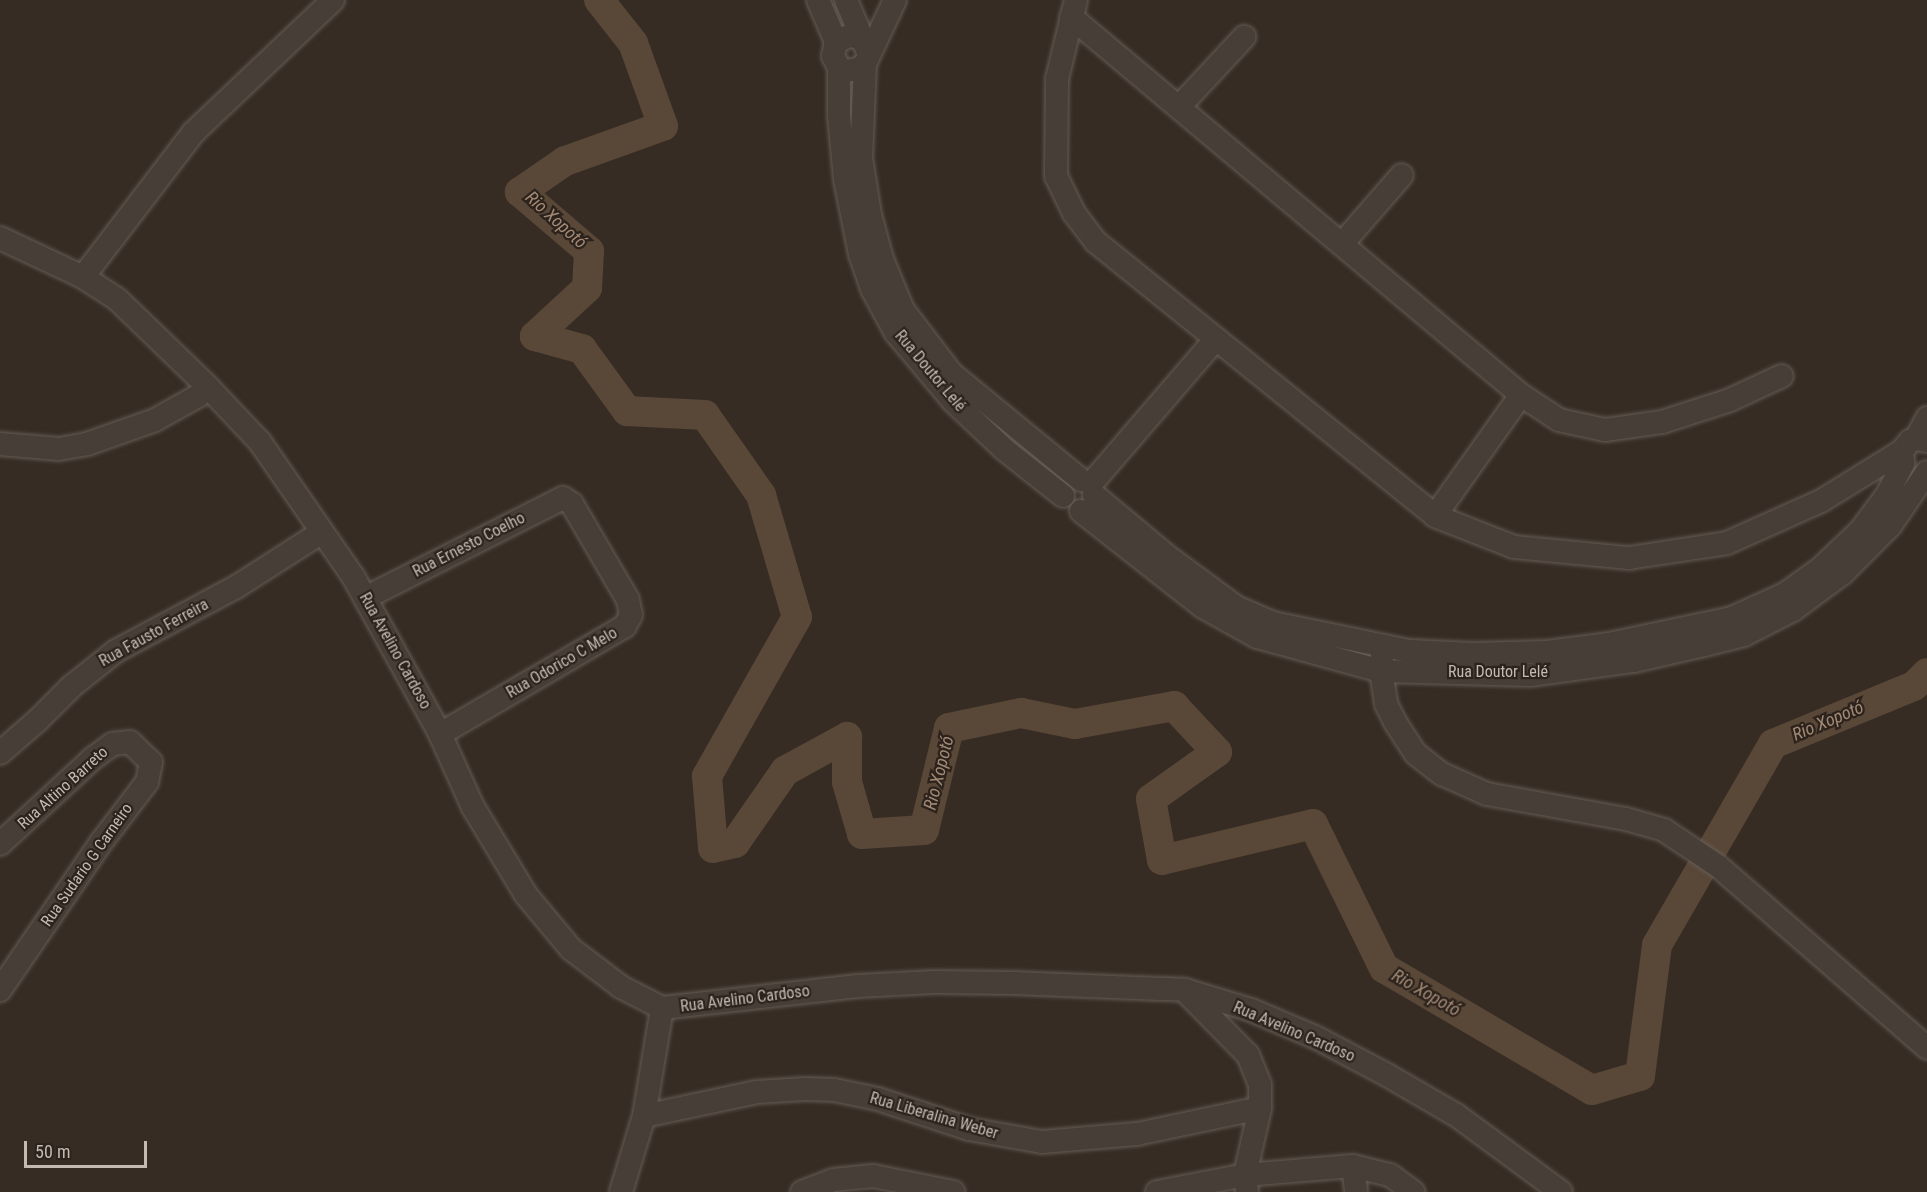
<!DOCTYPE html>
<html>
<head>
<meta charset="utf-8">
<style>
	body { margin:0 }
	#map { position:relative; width:1927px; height:1192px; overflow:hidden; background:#362c24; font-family:"Roboto Condensed",sans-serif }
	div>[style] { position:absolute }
	.river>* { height:30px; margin:-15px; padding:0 15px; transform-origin:15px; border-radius:15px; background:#594737 }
	.roads { filter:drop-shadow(0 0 2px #655c55) drop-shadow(0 0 2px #655c55) }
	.minor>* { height:22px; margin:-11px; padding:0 11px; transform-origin:11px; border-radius:11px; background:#473e37 }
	span { translate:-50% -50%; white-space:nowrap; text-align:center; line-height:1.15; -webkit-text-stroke:4.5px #2c231c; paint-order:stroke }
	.street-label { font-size:16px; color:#c3bab2 }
	.water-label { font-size:18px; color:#a38a76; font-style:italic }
	.scale { position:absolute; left:24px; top:1141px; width:123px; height:27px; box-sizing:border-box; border:3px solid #c3bab2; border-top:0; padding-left:8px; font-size:18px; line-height:21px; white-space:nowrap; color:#c3bab2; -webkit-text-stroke:4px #2c231c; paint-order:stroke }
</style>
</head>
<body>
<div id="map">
	<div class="river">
		<i style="left:599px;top:0;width:55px;rotate:51.7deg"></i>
		<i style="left:633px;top:43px;width:88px;rotate:70.1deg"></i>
		<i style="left:663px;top:126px;width:104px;rotate:160.3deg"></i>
		<i style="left:565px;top:161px;width:55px;rotate:145.4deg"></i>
		<i style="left:520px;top:192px;width:91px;rotate:40.5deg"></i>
		<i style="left:589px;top:251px;width:37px;rotate:93deg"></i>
		<i style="left:587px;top:288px;width:71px;rotate:137.3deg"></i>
		<i style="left:535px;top:336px;width:49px;rotate:15.5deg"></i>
		<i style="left:582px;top:349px;width:77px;rotate:54deg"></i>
		<i style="left:627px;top:411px;width:78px;rotate:2.9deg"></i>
		<i style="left:705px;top:415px;width:98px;rotate:55deg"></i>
		<i style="left:761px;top:495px;width:127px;rotate:73.6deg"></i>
		<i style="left:797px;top:617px;width:183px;rotate:119.5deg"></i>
		<i style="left:707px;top:776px;width:72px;rotate:85.2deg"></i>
		<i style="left:713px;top:848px;width:23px;rotate:-13deg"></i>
		<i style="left:735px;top:843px;width:88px;rotate:-55.2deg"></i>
		<i style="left:785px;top:771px;width:71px;rotate:-28.7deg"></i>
		<i style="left:847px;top:737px;width:45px;rotate:90deg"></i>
		<i style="left:847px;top:782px;width:54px;rotate:73.9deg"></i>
		<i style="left:862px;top:834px;width:62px;rotate:-3.7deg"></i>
		<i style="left:924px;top:830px;width:105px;rotate:-76.2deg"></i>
		<i style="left:949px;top:728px;width:74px;rotate:-11.8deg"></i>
		<i style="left:1021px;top:713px;width:55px;rotate:11.5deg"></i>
		<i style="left:1075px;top:724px;width:101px;rotate:-10.3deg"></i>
		<i style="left:1174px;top:706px;width:63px;rotate:46.9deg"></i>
		<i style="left:1217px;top:752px;width:81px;rotate:144.5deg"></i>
		<i style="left:1151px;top:799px;width:62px;rotate:79.8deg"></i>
		<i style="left:1162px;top:860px;width:155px;rotate:-13.4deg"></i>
		<i style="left:1313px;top:824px;width:161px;rotate:63.8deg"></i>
		<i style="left:1384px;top:968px;width:241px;rotate:30.4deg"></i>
		<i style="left:1592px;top:1090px;width:50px;rotate:-16.3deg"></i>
		<i style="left:1640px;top:1076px;width:132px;rotate:-82.6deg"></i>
		<i style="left:1657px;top:945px;width:232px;rotate:-60deg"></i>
		<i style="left:1773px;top:744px;width:152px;rotate:-22.4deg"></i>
		<i style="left:1914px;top:686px;width:18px;rotate:-45deg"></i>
	</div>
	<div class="roads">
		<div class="minor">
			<i style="left:818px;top:0;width:46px;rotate:66.8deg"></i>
			<i style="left:846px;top:0;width:43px;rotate:67deg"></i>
			<i style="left:1076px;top:0;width:81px;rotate:103.5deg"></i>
			<i style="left:1057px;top:79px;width:97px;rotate:90.6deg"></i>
			<i style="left:1056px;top:176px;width:41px;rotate:64.1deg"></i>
			<i style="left:1074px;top:213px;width:36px;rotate:53deg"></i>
			<i style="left:1096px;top:242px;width:436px;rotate:38.9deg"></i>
			<i style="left:1435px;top:516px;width:85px;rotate:21.4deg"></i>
			<i style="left:1514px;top:547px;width:116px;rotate:5.5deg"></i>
			<i style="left:1629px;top:558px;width:99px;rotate:-8.7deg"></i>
			<i style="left:1727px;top:543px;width:103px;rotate:-24.1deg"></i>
			<i style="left:1821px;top:501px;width:95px;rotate:-31.7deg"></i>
			<i style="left:1071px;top:17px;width:588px;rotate:40.03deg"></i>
			<i style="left:1521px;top:395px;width:45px;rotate:33.3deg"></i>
			<i style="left:1559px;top:420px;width:47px;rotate:12.3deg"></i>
			<i style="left:1605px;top:430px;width:58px;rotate:-8deg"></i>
			<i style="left:1662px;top:422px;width:71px;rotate:-17.9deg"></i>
			<i style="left:1730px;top:400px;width:57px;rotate:-24.8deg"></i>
			<i style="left:868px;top:52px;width:13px;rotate:-113deg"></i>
			<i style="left:863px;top:40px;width:13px;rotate:-157deg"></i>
			<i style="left:851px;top:35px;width:17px;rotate:155deg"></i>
			<i style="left:836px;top:42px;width:14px;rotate:102deg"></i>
			<i style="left:833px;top:56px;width:13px;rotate:63deg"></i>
			<i style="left:839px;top:68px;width:8px;rotate:23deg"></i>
			<i style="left:846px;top:71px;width:13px;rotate:-9deg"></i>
			<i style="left:859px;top:69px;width:8px;rotate:-40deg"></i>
			<i style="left:865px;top:64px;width:71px;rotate:-64.9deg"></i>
			<i style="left:865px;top:64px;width:94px;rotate:92.4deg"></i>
			<i style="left:861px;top:158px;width:58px;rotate:81deg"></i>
			<i style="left:870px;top:215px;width:46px;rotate:74.7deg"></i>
			<i style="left:882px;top:259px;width:55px;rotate:67.6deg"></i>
			<i style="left:903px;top:310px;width:81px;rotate:52.6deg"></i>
			<i style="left:952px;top:374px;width:167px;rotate:39.4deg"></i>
			<i style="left:839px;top:68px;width:48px;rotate:90deg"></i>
			<i style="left:839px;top:116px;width:63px;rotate:84.6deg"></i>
			<i style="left:845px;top:179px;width:76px;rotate:78.7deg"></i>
			<i style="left:860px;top:254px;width:37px;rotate:71deg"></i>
			<i style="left:872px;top:289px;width:50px;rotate:61.4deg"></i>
			<i style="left:896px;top:333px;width:89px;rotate:50deg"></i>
			<i style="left:953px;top:401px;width:71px;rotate:43.3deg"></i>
			<i style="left:1005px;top:450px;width:74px;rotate:38.4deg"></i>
			<i style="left:1179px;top:107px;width:96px;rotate:-47.1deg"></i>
			<i style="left:0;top:238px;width:92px;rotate:25.2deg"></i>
			<i style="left:83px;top:277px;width:40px;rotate:32.9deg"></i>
			<i style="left:117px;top:299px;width:127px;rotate:44deg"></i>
			<i style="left:208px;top:387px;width:76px;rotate:46.6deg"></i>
			<i style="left:260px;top:442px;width:165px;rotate:55.3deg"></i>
			<i style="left:354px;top:578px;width:178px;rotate:61.1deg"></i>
			<i style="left:440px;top:734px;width:80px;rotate:65.7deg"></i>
			<i style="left:473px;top:807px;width:103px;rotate:58.9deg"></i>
			<i style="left:526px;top:895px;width:70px;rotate:50.2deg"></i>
			<i style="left:571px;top:949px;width:63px;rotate:37.2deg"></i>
			<i style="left:621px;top:987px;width:46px;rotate:27.1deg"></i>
			<i style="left:662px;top:1008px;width:197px;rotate:-6.4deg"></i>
			<i style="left:858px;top:986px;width:76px;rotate:-3deg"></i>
			<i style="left:934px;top:982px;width:80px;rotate:0.7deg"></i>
			<i style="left:1014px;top:983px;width:171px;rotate:2.3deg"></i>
			<i style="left:1185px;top:990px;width:69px;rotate:16.9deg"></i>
			<i style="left:1251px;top:1010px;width:69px;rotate:22.9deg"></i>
			<i style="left:1315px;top:1037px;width:81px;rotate:27.8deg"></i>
			<i style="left:1387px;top:1075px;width:80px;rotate:30.1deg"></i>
			<i style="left:1456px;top:1115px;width:130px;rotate:36.3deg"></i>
			<i style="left:1342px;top:244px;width:91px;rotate:-49deg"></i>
			<i style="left:83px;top:277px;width:181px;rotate:-52.6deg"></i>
			<i style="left:193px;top:133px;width:193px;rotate:-43.5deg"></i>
			<i style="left:1916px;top:439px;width:24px;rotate:-62deg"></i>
			<i style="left:0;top:444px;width:59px;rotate:4.8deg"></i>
			<i style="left:59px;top:449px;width:28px;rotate:-10deg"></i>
			<i style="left:87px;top:444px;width:72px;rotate:-19.4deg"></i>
			<i style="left:155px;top:420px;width:49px;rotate:-29.2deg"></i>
			<i style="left:198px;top:396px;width:13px;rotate:-42deg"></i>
			<i style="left:1903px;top:463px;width:12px;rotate:-95deg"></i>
			<i style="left:1902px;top:451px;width:13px;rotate:-51deg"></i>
			<i style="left:1910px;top:441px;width:6px;rotate:-18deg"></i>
			<i style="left:1916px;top:439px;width:11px;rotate:10deg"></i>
			<i style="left:1091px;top:484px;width:190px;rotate:-49.3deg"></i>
			<i style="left:1094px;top:495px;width:95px;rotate:39.9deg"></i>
			<i style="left:1167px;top:556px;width:86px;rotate:36.5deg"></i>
			<i style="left:1236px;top:607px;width:40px;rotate:23.4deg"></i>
			<i style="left:1273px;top:623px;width:140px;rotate:11.6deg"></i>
			<i style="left:1410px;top:651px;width:62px;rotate:2.8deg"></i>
			<i style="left:1472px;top:654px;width:75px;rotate:-1.5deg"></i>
			<i style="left:1547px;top:652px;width:63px;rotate:-7.4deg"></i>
			<i style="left:1609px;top:644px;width:126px;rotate:-11.9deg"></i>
			<i style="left:1732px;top:618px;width:58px;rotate:-24.4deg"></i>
			<i style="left:1785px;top:594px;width:43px;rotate:-35.5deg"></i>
			<i style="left:1820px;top:569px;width:57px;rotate:-43.6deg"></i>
			<i style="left:1861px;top:530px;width:44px;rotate:-53.4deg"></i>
			<i style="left:1887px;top:495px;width:36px;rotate:-63deg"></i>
			<i style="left:1081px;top:511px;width:155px;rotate:38.2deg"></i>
			<i style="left:1203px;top:607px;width:62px;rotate:29.1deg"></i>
			<i style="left:1257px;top:637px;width:129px;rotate:15.3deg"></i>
			<i style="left:1381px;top:671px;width:149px;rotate:1.5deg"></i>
			<i style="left:1530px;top:675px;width:105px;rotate:-7.7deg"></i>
			<i style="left:1634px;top:661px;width:72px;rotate:-12.9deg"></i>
			<i style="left:1704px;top:645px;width:41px;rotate:-14deg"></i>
			<i style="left:1744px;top:635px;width:55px;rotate:-27deg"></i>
			<i style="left:1793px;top:610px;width:62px;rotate:-36.5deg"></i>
			<i style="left:1843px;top:573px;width:66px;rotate:-45deg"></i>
			<i style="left:1890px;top:526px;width:65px;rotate:-55.6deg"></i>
			<i style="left:1435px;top:516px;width:148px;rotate:-54.6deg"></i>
			<i style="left:365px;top:598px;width:222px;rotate:-26.8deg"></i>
			<i style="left:563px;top:498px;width:11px;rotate:34deg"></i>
			<i style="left:572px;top:504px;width:111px;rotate:59.7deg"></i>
			<i style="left:628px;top:600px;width:15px;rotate:79deg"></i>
			<i style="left:631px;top:615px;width:13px;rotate:119deg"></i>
			<i style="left:625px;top:626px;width:214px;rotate:149.7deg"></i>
			<i style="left:1382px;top:656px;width:15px;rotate:94deg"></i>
			<i style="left:1381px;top:671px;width:33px;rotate:81deg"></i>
			<i style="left:1386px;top:704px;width:20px;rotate:63deg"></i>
			<i style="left:1395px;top:722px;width:38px;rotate:57deg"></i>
			<i style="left:1416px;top:754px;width:33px;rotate:38deg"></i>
			<i style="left:1442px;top:774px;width:49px;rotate:24deg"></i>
			<i style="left:1487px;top:794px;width:141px;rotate:10.2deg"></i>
			<i style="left:1626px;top:819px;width:40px;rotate:16deg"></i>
			<i style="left:1664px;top:830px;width:65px;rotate:33.7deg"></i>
			<i style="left:1718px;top:866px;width:277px;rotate:41deg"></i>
			<i style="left:0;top:753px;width:49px;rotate:-40.9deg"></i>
			<i style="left:37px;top:721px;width:49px;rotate:-45deg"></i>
			<i style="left:72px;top:686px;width:56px;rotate:-38.5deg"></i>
			<i style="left:116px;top:651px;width:136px;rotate:-28.1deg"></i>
			<i style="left:236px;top:587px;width:102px;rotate:-32.6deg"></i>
			<i style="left:0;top:844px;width:125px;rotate:-42.7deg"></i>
			<i style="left:92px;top:759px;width:26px;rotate:-36deg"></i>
			<i style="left:113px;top:744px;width:17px;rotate:-7deg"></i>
			<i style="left:130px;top:742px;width:29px;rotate:44deg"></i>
			<i style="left:151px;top:762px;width:20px;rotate:101deg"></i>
			<i style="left:147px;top:782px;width:74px;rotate:127.3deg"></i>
			<i style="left:102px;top:841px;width:181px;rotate:124.4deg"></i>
			<i style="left:1188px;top:994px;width:86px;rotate:45.5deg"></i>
			<i style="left:1248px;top:1055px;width:32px;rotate:68deg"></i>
			<i style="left:1260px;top:1085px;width:23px;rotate:90deg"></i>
			<i style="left:1260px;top:1108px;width:69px;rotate:102.6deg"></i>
			<i style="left:1245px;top:1175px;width:17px;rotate:83deg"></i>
			<i style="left:644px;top:1116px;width:116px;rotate:-12deg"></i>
			<i style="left:757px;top:1092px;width:48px;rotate:-3.6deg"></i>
			<i style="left:805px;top:1089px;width:29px;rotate:2deg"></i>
			<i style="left:834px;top:1090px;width:45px;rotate:11.6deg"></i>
			<i style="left:878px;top:1099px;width:96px;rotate:18.2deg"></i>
			<i style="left:969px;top:1129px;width:74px;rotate:10.1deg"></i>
			<i style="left:1042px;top:1142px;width:95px;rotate:-4.8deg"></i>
			<i style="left:1137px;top:1134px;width:126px;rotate:-11.9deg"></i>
			<i style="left:1353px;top:1166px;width:26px;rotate:83deg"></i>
			<i style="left:621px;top:1192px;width:79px;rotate:-73.2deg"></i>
			<i style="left:644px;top:1116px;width:109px;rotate:-80.5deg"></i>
			<i style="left:802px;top:1192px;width:33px;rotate:-21deg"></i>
			<i style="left:833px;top:1180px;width:40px;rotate:-5.7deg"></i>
			<i style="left:873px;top:1176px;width:82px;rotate:11.3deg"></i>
			<i style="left:1157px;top:1192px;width:90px;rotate:-10.9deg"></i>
			<i style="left:1245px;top:1175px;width:108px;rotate:-4.8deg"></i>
			<i style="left:1353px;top:1166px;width:38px;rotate:14deg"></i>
			<i style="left:1390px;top:1175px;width:29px;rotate:36deg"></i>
		</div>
	</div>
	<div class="street-label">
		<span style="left:930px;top:371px;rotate:50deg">Rua Doutor Lelé</span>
		<span style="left:469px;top:545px;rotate:-27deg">Rua Ernesto Coelho</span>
		<span style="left:154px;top:633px;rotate:-29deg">Rua Fausto Ferreira</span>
		<span style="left:395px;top:651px;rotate:61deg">Rua Avelino Cardoso</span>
		<span style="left:562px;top:663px;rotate:-30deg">Rua Odorico C Melo</span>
		<span style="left:1498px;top:672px">Rua Doutor Lelé</span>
		<span style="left:63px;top:788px;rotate:-42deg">Rua Altino Barreto</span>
		<span style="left:87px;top:865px;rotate:-55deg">Rua Sudario G Carneiro</span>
		<span style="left:745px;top:999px;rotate:-7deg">Rua Avelino Cardoso</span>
		<span style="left:1294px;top:1032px;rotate:23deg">Rua Avelino Cardoso</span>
		<span style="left:934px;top:1116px;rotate:16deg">Rua Liberalina Weber</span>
	</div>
	<div class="water-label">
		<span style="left:556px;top:220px;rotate:42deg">Rio Xopotó</span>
		<span style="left:1828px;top:721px;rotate:-23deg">Rio Xopotó</span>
		<span style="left:939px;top:773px;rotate:-76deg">Rio Xopotó</span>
		<span style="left:1426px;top:993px;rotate:30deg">Rio Xopotó</span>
	</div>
	<div class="scale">50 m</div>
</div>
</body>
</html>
